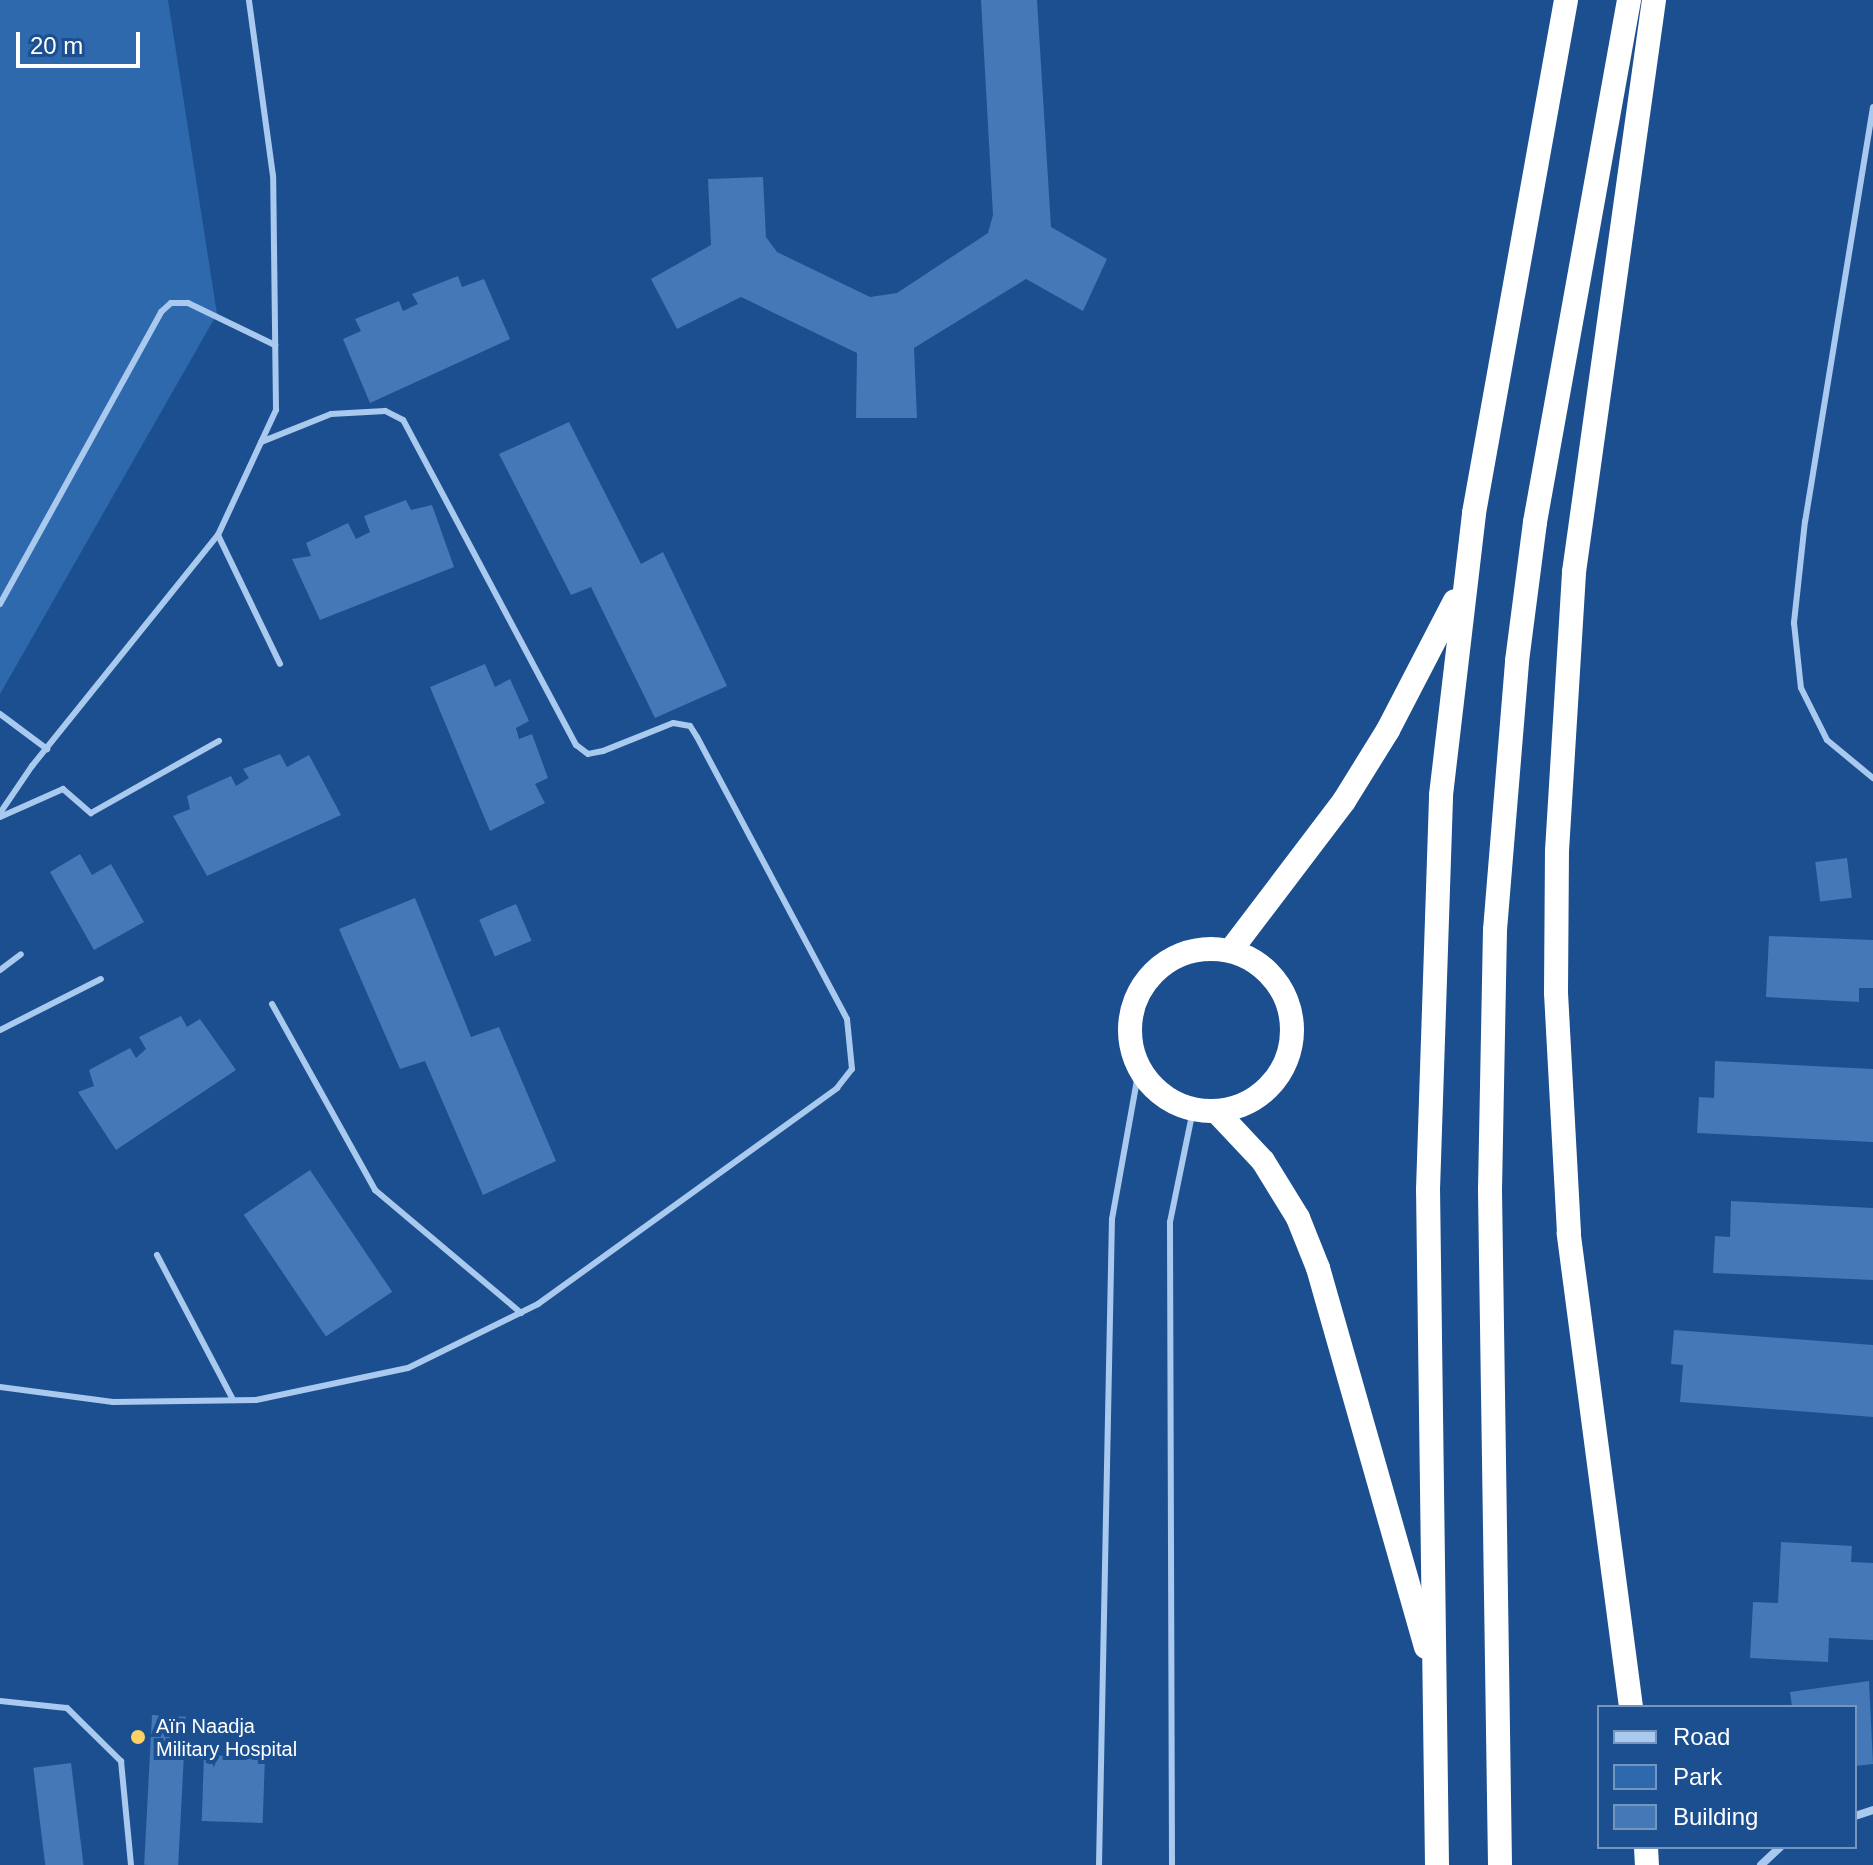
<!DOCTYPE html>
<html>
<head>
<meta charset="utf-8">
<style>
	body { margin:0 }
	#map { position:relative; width:1873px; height:1865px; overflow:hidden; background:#1b4f8f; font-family:Arial,sans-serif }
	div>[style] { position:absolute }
	.green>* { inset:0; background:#2e69ad }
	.building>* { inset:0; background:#4478b7; transform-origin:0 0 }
	.lane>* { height:6px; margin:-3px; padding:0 3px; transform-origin:3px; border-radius:3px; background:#a9c9ee }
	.street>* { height:8px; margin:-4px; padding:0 4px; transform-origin:4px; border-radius:4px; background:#a9c9ee }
	.highway>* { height:24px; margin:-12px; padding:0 12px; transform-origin:12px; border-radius:12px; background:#fff }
	.highway>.ring { margin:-12px; padding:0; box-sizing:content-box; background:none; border:24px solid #fff; border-radius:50% }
	.dots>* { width:22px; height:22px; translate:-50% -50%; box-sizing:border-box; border:4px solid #1b4f8f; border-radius:50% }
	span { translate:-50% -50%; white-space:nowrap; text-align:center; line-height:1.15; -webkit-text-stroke:8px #1b4f8f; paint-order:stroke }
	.poi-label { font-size:20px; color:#fff }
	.left { translate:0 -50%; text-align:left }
	.legend { position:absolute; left:1597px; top:1705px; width:260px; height:144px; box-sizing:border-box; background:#1b4f8f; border:2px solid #7695bc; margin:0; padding:10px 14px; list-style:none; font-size:24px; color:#fff }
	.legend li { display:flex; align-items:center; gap:16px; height:40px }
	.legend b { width:40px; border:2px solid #7695bc }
	.scale { position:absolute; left:16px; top:32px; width:124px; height:36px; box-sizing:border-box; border:4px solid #fff; border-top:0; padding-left:10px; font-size:24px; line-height:28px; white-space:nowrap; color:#fff; -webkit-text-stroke:6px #1b4f8f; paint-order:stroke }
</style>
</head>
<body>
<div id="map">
	<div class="green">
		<i style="clip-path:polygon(0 0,168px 0,217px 314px,0 694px)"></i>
	</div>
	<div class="building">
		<i style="clip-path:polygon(981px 0,1037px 0,1051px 227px,1107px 259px,1083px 311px,1026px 279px,914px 348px,917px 418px,856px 418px,857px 353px,741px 297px,677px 329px,651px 279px,711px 245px,708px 179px,763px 177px,766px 237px,777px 252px,870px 297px,897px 293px,988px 233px,993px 215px)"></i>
		<i style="clip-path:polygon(458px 276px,462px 287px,484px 279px,510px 339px,370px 403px,343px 339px,361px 331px,355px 319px,399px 301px,403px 311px,418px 304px,412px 294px)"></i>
		<i style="clip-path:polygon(569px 422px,641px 564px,663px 552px,727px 686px,655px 718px,591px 587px,571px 595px,499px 454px)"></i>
		<i style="clip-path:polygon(406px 500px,411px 510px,432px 505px,454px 567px,320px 620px,292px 559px,311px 556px,306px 543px,348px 523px,356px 539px,370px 532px,364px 516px)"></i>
		<i style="clip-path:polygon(485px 664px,495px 687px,510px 679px,529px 721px,516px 728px,519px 739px,532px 734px,548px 778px,535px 784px,545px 803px,490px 831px,430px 687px)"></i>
		<i style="clip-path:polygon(280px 754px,287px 767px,309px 755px,341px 815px,207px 876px,173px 816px,190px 809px,187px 796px,231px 776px,236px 786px,249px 778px,243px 769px)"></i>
		<i style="clip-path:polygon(80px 854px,92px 875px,111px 864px,144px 922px,94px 950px,50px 872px)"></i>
		<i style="left:1847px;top:858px;width:40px;height:32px;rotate:83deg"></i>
		<i style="clip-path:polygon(415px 898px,471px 1037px,499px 1027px,556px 1161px,483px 1195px,425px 1061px,400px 1069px,339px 929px)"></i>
		<i style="left:516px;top:904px;width:40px;height:40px;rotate:67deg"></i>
		<i style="clip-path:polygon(1769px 936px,1873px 940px,1873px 988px,1859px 988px,1859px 1002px,1766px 997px)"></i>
		<i style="clip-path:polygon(181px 1016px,187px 1027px,200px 1019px,236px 1070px,116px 1150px,78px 1092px,94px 1086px,89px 1070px,130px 1048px,136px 1058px,146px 1049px,139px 1037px)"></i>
		<i style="clip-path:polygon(1715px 1061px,1873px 1069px,1873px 1142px,1697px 1133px,1699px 1097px,1714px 1098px)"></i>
		<i style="left:310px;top:1170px;width:147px;height:80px;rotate:56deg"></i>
		<i style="clip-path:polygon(1731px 1201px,1873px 1208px,1873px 1280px,1713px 1273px,1715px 1236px,1730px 1237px)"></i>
		<i style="clip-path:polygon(1674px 1330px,1873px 1345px,1873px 1417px,1680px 1402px,1683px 1365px,1671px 1364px)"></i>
		<i style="clip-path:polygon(1781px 1542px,1852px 1546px,1851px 1562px,1873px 1563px,1873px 1640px,1829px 1638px,1828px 1662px,1750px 1658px,1753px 1602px,1778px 1603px)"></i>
		<i style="clip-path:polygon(1869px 1681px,1873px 1764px,1855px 1766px,1855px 1707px,1792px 1707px,1790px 1692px)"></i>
		<i style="left:152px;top:1715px;width:34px;height:150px;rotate:3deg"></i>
		<i style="left:204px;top:1755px;width:61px;height:66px;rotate:2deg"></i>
		<i style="left:71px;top:1763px;width:103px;height:38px;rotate:83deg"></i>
	</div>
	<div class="lane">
		<i style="left:1873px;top:107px;width:420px;rotate:99.3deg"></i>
		<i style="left:1805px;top:521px;width:103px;rotate:96.2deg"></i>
		<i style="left:1794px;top:623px;width:65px;rotate:83.9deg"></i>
		<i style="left:1801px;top:688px;width:58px;rotate:63.4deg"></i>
		<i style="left:1827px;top:740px;width:60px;rotate:39.6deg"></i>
		<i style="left:218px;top:535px;width:143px;rotate:64.3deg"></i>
		<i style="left:0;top:604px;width:333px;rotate:-61.1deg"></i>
		<i style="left:161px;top:312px;width:13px;rotate:-42deg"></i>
		<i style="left:171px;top:303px;width:17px"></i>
		<i style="left:188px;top:303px;width:97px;rotate:25.8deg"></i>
		<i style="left:0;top:714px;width:59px;rotate:36.7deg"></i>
		<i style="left:0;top:813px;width:57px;rotate:-55.8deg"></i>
		<i style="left:32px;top:766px;width:297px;rotate:-51.2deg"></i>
		<i style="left:218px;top:535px;width:138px;rotate:-65.1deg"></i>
		<i style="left:276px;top:410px;width:234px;rotate:-90.7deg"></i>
		<i style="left:273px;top:176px;width:178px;rotate:-97.8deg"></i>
		<i style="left:0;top:817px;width:69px;rotate:-24deg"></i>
		<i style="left:63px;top:789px;width:37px;rotate:41deg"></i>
		<i style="left:91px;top:813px;width:147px;rotate:-29.4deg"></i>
		<i style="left:0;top:970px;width:26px;rotate:-37deg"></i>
		<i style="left:272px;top:1004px;width:213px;rotate:61deg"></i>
		<i style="left:375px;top:1190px;width:191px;rotate:40.1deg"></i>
		<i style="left:0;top:1030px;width:113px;rotate:-26.8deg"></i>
		<i style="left:157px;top:1255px;width:164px;rotate:62.3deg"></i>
		<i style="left:0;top:1387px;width:114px;rotate:7.6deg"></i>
		<i style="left:113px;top:1402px;width:143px;rotate:-0.8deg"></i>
		<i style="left:256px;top:1400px;width:155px;rotate:-11.9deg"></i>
		<i style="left:408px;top:1368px;width:145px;rotate:-26.2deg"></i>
		<i style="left:538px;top:1304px;width:369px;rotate:-35.8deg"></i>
		<i style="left:837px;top:1088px;width:24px;rotate:-52deg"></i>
		<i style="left:852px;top:1069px;width:50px;rotate:-95.7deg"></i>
		<i style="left:847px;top:1019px;width:319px;rotate:-118deg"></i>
		<i style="left:697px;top:737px;width:13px;rotate:-122deg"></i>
		<i style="left:690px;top:726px;width:17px;rotate:-170deg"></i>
		<i style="left:673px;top:723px;width:75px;rotate:158.2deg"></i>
		<i style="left:603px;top:751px;width:15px;rotate:169deg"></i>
		<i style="left:588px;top:754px;width:15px;rotate:-143deg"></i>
		<i style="left:576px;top:745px;width:368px;rotate:-118deg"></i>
		<i style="left:403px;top:420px;width:20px;rotate:-153deg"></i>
		<i style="left:385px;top:411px;width:54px;rotate:176.8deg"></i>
		<i style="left:331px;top:414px;width:75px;rotate:158.2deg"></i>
		<i style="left:0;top:1701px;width:67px;rotate:6deg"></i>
		<i style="left:67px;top:1708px;width:76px;rotate:44.5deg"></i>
		<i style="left:121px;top:1761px;width:104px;rotate:84.5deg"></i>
		<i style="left:1099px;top:1865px;width:646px;rotate:-88.85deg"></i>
		<i style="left:1112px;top:1219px;width:152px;rotate:-79.8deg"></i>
		<i style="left:1172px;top:1865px;width:643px;rotate:-90.18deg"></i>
		<i style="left:1170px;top:1222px;width:114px;rotate:-78.4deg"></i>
	</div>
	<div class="street">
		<i style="left:1855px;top:1816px;width:19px;rotate:-18deg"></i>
		<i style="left:1761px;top:1865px;width:26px;rotate:-43deg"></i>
	</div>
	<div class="highway">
		<i class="ring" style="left:1130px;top:949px;width:138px;height:138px"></i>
		<i style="left:1231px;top:950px;width:187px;rotate:-52.8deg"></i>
		<i style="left:1344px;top:801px;width:84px;rotate:-58.2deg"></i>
		<i style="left:1388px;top:730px;width:145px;rotate:-62.6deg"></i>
		<i style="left:1217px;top:1112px;width:67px;rotate:46.8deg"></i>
		<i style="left:1263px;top:1161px;width:67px;rotate:58.4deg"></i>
		<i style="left:1298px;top:1218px;width:54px;rotate:68.2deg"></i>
		<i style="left:1318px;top:1268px;width:394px;rotate:74.1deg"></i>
		<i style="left:1631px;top:1707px;width:478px;rotate:-97.5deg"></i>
		<i style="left:1569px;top:1233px;width:241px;rotate:-93.1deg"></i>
		<i style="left:1556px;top:992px;width:141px;rotate:-89.6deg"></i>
		<i style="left:1557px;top:851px;width:280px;rotate:-86.5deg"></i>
		<i style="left:1574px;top:572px;width:578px;rotate:-82.04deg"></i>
		<i style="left:1646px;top:1847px;width:18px;rotate:87deg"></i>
		<i style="left:1437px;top:1865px;width:675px;rotate:-90.76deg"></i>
		<i style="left:1428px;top:1190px;width:395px;rotate:-88.1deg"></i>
		<i style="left:1441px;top:795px;width:284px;rotate:-83.3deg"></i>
		<i style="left:1474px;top:513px;width:521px;rotate:-79.83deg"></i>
		<i style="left:1500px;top:1865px;width:675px;rotate:-90.85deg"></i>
		<i style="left:1490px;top:1190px;width:260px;rotate:-88.9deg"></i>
		<i style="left:1495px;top:930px;width:270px;rotate:-85.3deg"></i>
		<i style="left:1517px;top:661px;width:140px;rotate:-82.6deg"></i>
		<i style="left:1535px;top:522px;width:530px;rotate:-79.79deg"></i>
	</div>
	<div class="dots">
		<i style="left:138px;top:1737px;background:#ffd166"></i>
	</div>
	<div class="poi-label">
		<span class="left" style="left:156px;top:1738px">Aïn Naadja<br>Military Hospital</span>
	</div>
	<ul class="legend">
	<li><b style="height:10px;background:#a9c9ee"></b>Road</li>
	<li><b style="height:22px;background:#2e69ad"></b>Park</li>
	<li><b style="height:22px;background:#4478b7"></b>Building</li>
	</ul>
	<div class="scale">20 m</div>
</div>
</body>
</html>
